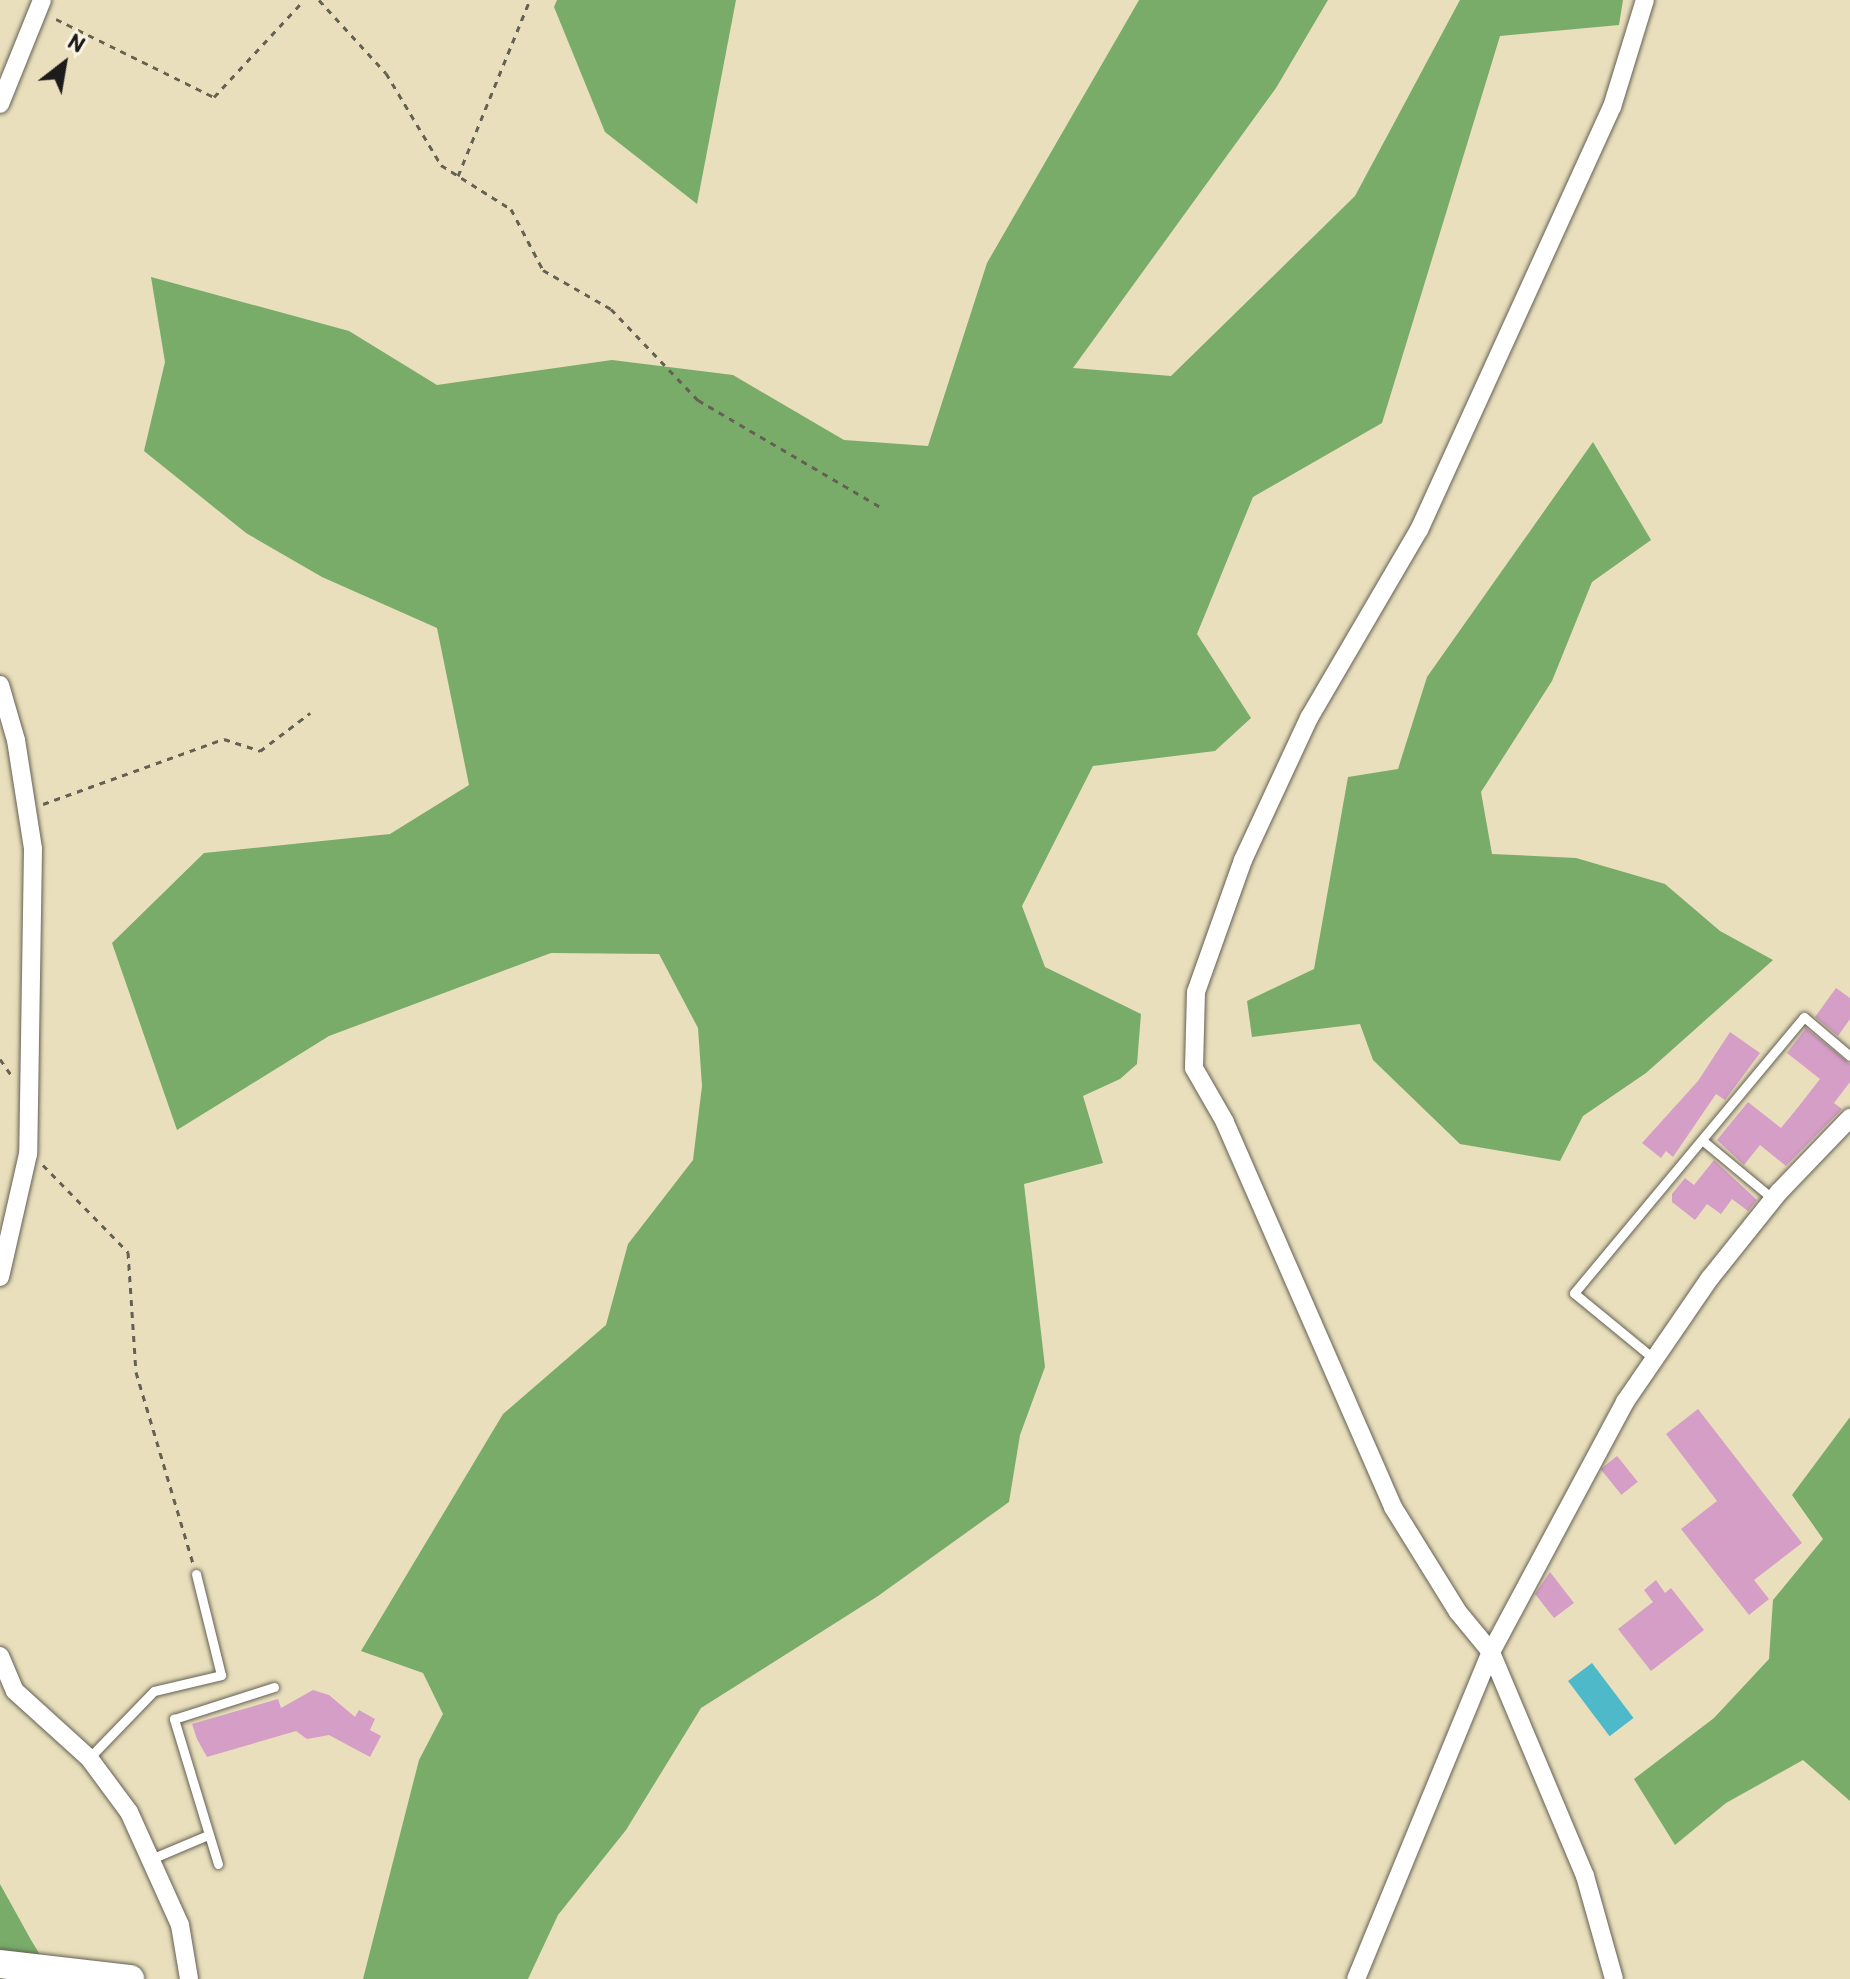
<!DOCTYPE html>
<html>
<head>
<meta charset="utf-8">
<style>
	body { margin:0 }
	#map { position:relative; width:1850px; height:1979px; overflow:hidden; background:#e9dfbc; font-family:Itim,sans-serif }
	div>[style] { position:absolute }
	.forest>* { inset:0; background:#78ac68 }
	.water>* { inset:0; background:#4ebac9; transform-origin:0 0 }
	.building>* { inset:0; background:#d59ec6; transform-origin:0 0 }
	.path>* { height:3px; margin-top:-1.5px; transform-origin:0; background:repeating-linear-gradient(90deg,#646054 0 6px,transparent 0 12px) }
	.roads { filter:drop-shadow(0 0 2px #646054) drop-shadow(0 0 2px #646054) }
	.lane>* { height:9px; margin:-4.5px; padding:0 4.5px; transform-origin:4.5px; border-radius:4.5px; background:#fff }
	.street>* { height:18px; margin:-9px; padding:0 9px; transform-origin:9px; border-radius:9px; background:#fff }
	.primary>* { height:28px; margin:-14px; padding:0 14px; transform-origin:14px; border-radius:14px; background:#fff }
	span { translate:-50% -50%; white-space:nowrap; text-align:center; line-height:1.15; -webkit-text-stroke:7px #fcf5e5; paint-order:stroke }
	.north { position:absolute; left:24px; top:24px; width:80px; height:80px; -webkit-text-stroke:6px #fcf5e5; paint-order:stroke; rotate:31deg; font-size:22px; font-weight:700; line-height:32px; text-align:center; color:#1c1c1c }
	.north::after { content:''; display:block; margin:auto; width:28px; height:36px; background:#1c1c1c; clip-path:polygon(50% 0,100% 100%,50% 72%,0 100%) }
</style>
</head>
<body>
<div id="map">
	<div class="forest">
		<i style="clip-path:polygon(557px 0,736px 0,697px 204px,605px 132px,554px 7px)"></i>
		<i style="clip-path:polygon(1139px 0,1328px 0,1276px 88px,1073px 368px,1171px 376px,1355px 196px,1460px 0,1623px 0,1619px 25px,1500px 36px,1382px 423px,1253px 497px,1197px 634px,1251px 718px,1215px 751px,1093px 766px,1022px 906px,1045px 967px,1141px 1014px,1137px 1064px,1120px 1079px,1083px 1096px,1103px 1163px,1024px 1184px,1045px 1367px,1020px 1435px,1009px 1502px,878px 1596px,701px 1708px,626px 1830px,558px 1915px,528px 1979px,363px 1979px,419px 1760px,443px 1714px,423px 1673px,361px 1651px,503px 1414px,606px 1325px,628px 1244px,693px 1160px,702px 1086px,698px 1028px,659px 954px,551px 953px,329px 1036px,177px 1130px,112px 943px,204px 853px,390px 834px,469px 785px,437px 628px,322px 577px,246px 533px,144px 451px,165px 362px,151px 277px,349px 331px,437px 385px,612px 360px,733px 375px,844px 440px,928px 446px,987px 263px)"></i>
		<i style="clip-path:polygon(1593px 442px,1651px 540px,1592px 582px,1552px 681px,1481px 792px,1492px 854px,1576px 858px,1665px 884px,1720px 931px,1773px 960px,1646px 1073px,1583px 1116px,1560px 1161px,1460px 1144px,1373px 1060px,1360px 1024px,1252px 1037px,1247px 1001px,1314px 969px,1348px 777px,1398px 769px,1427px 677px)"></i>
		<i style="clip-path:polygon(1850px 1417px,1850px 1801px,1803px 1760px,1726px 1803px,1675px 1845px,1634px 1779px,1714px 1718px,1769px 1659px,1773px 1600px,1823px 1539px,1792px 1495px)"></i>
		<i style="clip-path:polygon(0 1884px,31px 1940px,55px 1979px,0 1979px)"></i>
	</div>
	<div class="water">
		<i style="left:1592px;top:1663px;width:69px;height:30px;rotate:53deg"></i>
	</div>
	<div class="building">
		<i style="clip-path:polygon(1836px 988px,1850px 998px,1850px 1019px,1838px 1036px,1815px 1017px)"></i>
		<i style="clip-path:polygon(1806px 1028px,1850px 1064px,1850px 1082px,1834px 1103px,1842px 1109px,1786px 1166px,1760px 1145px,1744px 1165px,1717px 1140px,1748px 1102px,1781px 1128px,1799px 1106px,1820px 1079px,1787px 1053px)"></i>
		<i style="clip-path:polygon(1730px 1032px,1760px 1053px,1725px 1100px,1716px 1094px,1673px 1157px,1666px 1151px,1661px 1158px,1642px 1143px,1698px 1081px)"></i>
		<i style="clip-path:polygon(1714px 1160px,1757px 1200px,1748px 1211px,1732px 1199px,1721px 1214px,1707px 1204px,1695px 1220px,1672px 1202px,1672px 1194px,1685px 1178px,1694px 1185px)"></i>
		<i style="clip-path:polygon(1698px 1409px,1802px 1543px,1754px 1580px,1769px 1599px,1749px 1615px,1681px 1529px,1717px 1501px,1666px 1434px)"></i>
		<i style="left:1617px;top:1456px;width:33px;height:21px;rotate:51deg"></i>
		<i style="clip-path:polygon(1550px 1572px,1574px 1603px,1554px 1618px,1535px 1594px)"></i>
		<i style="clip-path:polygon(1656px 1580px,1665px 1593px,1671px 1588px,1704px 1630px,1651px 1671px,1618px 1629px,1653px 1602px,1644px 1590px)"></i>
		<i style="clip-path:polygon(313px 1690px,329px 1695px,355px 1717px,359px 1710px,375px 1719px,370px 1730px,381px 1736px,370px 1757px,329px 1735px,307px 1739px,296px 1731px,207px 1757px,197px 1739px,192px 1724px,278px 1699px,281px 1708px)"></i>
	</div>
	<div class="path">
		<i style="left:319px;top:0;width:99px;rotate:47.5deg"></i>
		<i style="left:386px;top:73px;width:107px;rotate:59.1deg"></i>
		<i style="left:441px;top:165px;width:83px;rotate:32.2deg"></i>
		<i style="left:511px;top:209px;width:69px;rotate:62.3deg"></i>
		<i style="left:543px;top:270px;width:78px;rotate:29.8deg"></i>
		<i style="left:611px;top:309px;width:126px;rotate:46.3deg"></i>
		<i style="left:698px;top:400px;width:213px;rotate:30.4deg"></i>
		<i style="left:56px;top:19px;width:176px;rotate:26.3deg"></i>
		<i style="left:214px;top:97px;width:132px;rotate:-47.1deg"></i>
		<i style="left:458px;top:176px;width:190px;rotate:-67.8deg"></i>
		<i style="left:43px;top:804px;width:192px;rotate:-19.8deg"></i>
		<i style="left:224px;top:739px;width:38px;rotate:18deg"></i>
		<i style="left:260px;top:751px;width:63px;rotate:-37.2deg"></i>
		<i style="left:0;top:1059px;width:19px;rotate:55deg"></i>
		<i style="left:43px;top:1165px;width:122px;rotate:45.7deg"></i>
		<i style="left:128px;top:1252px;width:120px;rotate:86.2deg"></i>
		<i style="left:136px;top:1372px;width:199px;rotate:73.4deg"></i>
	</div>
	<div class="roads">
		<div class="lane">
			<i style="left:1702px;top:1140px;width:92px;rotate:39.7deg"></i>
			<i style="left:1653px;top:1358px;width:102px;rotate:-140.6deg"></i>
			<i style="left:1574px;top:1293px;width:359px;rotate:-50.2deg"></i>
			<i style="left:1804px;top:1017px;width:60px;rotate:40.3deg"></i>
			<i style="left:89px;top:1758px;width:93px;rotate:-45.9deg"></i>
			<i style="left:154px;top:1691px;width:69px;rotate:-13.4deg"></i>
			<i style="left:221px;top:1675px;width:104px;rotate:-103.9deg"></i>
			<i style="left:151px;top:1859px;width:62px;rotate:-22.8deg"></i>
			<i style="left:218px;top:1864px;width:152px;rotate:-106.9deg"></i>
			<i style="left:174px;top:1719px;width:105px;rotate:-17.7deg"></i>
		</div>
		<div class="street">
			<i style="left:0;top:104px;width:112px;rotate:-68deg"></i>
			<i style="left:0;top:685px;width:57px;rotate:73.8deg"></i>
			<i style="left:16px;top:740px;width:110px;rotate:81.1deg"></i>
			<i style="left:33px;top:849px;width:305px;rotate:90.9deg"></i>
			<i style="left:28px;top:1154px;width:126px;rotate:102.8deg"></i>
			<i style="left:0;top:1656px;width:38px;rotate:67deg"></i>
			<i style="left:15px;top:1691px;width:100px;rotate:42.2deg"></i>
			<i style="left:89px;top:1758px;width:67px;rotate:53.5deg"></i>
			<i style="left:129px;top:1812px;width:124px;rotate:65.7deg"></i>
			<i style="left:180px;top:1925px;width:55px;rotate:80.5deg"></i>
			<i style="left:1356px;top:1979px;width:354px;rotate:-67.6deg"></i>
			<i style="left:1491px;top:1652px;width:284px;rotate:-61.8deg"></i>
			<i style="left:1625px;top:1402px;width:150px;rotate:-55.6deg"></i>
			<i style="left:1710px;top:1278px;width:110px;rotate:-51.3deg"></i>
			<i style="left:1779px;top:1192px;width:103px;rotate:-46.2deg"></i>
			<i style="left:1614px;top:1979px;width:107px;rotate:-105.7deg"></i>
			<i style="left:1585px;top:1876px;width:243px;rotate:-112.8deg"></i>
			<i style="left:1491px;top:1652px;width:52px;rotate:-129.5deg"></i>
			<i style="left:1458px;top:1612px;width:123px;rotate:-121.8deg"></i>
			<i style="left:1393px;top:1507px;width:420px;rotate:-113.6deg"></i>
			<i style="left:1225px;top:1122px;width:62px;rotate:-119.9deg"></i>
			<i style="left:1194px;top:1068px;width:76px;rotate:-88.5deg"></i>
			<i style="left:1196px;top:992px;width:140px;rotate:-70.4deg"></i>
			<i style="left:1243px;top:860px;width:157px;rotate:-65.1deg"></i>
			<i style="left:1309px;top:718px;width:218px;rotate:-59.7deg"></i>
			<i style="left:1419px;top:530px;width:465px;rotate:-65.5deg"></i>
			<i style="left:1612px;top:107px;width:112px;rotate:-72.9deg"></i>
		</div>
		<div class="primary">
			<i style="left:0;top:1964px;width:131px;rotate:6.6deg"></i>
		</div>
	</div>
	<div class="north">N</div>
</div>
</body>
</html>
